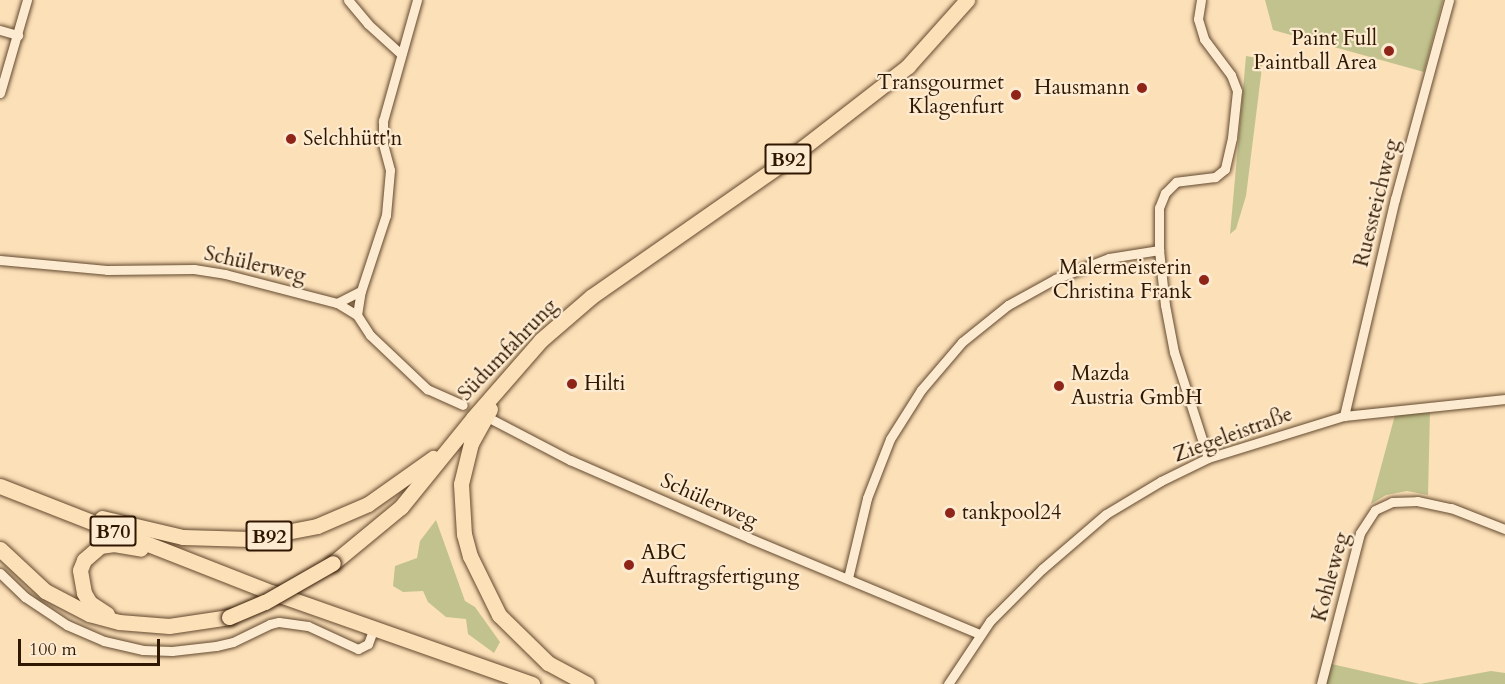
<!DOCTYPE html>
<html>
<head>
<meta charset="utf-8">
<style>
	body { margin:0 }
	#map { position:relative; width:1505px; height:684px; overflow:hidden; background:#fce0b8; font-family:Cardo,serif }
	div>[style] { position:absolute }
	.green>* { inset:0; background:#c1c28d }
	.roads { filter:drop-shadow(0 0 2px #63492e) drop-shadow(0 0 2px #63492e) }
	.street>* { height:9px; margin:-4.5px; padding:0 4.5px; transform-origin:4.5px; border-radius:4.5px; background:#fdebd1 }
	.primary>* { height:15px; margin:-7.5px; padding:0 7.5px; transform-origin:7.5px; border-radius:7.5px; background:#fce0b8 }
	.bridges { filter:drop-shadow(0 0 2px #301700) drop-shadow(0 0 2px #301700) }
	.primary-bridge>* { height:15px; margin:-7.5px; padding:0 7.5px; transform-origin:7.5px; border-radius:7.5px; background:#fce0b8 }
	.dots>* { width:16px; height:16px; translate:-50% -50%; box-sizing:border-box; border:3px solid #fdebd1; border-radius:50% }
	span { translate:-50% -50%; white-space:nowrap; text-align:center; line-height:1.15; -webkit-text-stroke:4.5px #fdebd1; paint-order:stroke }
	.shield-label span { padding:2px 4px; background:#fdebd1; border:2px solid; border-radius:4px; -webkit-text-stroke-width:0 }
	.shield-label { font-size:20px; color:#301700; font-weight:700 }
	.poi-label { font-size:21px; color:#301700 }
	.right { translate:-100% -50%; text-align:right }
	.left { translate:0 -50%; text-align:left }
	.street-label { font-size:21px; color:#301700 }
	.scale { position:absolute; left:18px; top:639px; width:142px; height:27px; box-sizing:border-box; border:3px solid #301700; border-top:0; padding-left:8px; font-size:18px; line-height:21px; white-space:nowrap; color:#301700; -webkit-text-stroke:4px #fdebd1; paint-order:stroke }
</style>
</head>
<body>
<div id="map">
	<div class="green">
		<i style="clip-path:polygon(1265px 0,1443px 0,1424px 72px,1273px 30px)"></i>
		<i style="clip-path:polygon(1246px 56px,1263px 59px,1246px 196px,1236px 229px,1230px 234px)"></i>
		<i style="clip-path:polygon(1430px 411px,1428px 495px,1407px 491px,1386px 495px,1371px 504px,1395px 415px)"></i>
		<i style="clip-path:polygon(436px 520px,465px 601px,475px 607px,500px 642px,494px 653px,468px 634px,466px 619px,446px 617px,428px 602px,423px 591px,403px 592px,393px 586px,395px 566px,417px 558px,420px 541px)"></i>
		<i style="clip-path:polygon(1327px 663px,1420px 684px,1491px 671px,1505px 673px,1505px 684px,1321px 684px)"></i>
	</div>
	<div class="roads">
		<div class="street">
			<i style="left:348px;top:0;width:31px;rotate:50deg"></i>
			<i style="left:368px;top:24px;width:45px;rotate:42.3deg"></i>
			<i style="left:1201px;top:0;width:19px;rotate:99deg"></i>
			<i style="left:1198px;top:19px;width:21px;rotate:73deg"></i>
			<i style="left:1204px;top:39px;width:45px;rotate:53.1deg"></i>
			<i style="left:1231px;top:75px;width:17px;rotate:69deg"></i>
			<i style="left:1237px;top:91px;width:47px;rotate:96.1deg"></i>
			<i style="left:1232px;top:138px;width:32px;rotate:103deg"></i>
			<i style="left:1225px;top:169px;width:13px;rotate:141deg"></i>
			<i style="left:1215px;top:177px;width:39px;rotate:173deg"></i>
			<i style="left:1176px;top:182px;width:16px;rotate:135deg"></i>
			<i style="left:1165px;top:193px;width:16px;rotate:112deg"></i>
			<i style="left:1159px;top:208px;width:42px;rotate:90deg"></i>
			<i style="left:1159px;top:250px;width:55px;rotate:83.8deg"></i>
			<i style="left:1165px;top:305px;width:48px;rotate:79.2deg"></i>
			<i style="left:1174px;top:352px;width:111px;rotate:72.2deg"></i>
			<i style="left:0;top:30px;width:19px;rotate:16deg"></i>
			<i style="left:0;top:93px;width:97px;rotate:-73.8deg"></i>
			<i style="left:0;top:260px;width:107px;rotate:5.3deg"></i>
			<i style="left:107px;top:270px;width:87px;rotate:-0.7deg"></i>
			<i style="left:194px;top:269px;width:31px;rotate:9deg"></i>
			<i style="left:225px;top:274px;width:116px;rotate:14.5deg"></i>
			<i style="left:337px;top:303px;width:23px;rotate:31deg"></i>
			<i style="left:357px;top:315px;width:24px;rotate:57deg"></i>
			<i style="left:370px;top:335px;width:79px;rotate:43.5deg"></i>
			<i style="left:427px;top:389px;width:39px;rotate:24deg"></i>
			<i style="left:337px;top:303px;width:27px;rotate:-27deg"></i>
			<i style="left:361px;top:291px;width:80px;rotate:-71.8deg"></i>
			<i style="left:386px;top:215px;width:45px;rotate:-84.9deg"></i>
			<i style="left:390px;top:170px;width:27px;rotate:-105deg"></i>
			<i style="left:383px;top:144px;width:23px;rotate:-90deg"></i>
			<i style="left:383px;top:121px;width:126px;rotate:-74.3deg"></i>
			<i style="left:357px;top:315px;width:24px;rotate:-81deg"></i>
			<i style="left:1344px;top:416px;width:223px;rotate:-76.8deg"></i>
			<i style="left:1395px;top:199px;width:206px;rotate:-74.8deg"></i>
			<i style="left:493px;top:420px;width:87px;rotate:27.5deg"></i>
			<i style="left:570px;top:460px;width:195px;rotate:23.5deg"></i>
			<i style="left:749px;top:538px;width:250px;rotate:22.6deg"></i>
			<i style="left:0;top:573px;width:35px;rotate:44deg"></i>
			<i style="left:25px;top:597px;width:50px;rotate:33.7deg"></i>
			<i style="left:67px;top:625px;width:40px;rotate:23.4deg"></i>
			<i style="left:104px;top:641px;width:40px;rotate:13deg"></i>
			<i style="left:143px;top:650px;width:29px;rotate:2deg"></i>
			<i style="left:172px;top:651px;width:44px;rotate:-6.5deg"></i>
			<i style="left:216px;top:646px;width:17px;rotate:-13deg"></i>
			<i style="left:233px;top:642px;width:41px;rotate:-25.9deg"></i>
			<i style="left:270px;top:624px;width:9px;rotate:-13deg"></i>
			<i style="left:279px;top:622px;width:29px;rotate:8deg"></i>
			<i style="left:308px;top:626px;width:55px;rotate:24.7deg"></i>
			<i style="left:358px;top:649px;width:11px;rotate:-27deg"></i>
			<i style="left:368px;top:644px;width:15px;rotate:-70deg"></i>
			<i style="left:848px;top:578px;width:82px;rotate:-76.6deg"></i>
			<i style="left:867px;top:498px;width:63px;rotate:-68.7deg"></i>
			<i style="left:890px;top:439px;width:58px;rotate:-57.7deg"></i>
			<i style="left:921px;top:390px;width:63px;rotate:-49.5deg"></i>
			<i style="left:962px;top:342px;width:59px;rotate:-38.8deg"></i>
			<i style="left:1008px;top:305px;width:54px;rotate:-29deg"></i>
			<i style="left:1055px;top:279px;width:58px;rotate:-21.3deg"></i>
			<i style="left:1109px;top:258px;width:51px;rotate:-9.1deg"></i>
			<i style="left:948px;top:684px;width:76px;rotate:-56.3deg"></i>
			<i style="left:990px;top:621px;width:74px;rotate:-45deg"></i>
			<i style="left:1042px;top:569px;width:84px;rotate:-40.7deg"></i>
			<i style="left:1106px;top:514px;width:64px;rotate:-31deg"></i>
			<i style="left:1161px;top:481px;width:52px;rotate:-26.1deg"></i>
			<i style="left:1208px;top:458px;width:142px;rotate:-17.2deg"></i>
			<i style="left:1344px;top:416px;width:162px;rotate:-6deg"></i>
			<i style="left:1321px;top:684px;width:156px;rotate:-75.5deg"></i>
			<i style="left:1360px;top:533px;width:27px;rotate:-57deg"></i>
			<i style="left:1375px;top:510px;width:19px;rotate:-25deg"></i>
			<i style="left:1392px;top:502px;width:25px;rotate:-2deg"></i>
			<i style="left:1417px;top:501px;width:35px;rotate:12deg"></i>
			<i style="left:1451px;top:508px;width:58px;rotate:21.3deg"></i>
		</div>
		<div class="primary">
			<i style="left:490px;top:409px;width:39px;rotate:119deg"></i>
			<i style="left:471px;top:443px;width:42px;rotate:103.7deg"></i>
			<i style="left:461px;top:484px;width:50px;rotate:86.6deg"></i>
			<i style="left:464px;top:534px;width:23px;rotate:75deg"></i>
			<i style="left:470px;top:556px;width:66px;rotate:63.8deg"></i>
			<i style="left:499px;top:615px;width:69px;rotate:44.4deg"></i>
			<i style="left:548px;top:663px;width:44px;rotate:28.3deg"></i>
			<i style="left:0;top:486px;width:291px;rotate:21.4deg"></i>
			<i style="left:271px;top:592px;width:277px;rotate:19.4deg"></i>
			<i style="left:102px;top:518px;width:83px;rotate:13.2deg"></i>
			<i style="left:183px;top:537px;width:67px;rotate:1.7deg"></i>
			<i style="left:250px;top:539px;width:68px;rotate:-11deg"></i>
			<i style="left:317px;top:526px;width:56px;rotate:-23.3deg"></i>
			<i style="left:368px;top:504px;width:80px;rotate:-35.3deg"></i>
			<i style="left:0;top:549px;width:62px;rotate:43deg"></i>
			<i style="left:45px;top:591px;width:50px;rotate:27.6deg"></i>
			<i style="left:89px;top:614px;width:31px;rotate:15deg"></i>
			<i style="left:119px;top:622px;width:50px;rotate:4.6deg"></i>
			<i style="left:169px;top:626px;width:61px;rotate:-8.5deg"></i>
			<i style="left:333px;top:563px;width:88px;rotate:-39.5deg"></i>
			<i style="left:401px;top:507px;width:114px;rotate:-51deg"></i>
			<i style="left:473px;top:418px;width:103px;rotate:-48.9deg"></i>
			<i style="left:541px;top:340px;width:67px;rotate:-40.8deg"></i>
			<i style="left:592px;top:296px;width:238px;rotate:-34.9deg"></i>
			<i style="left:787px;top:160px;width:153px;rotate:-37.8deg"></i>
			<i style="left:908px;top:66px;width:89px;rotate:-48.2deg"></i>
			<i style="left:107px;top:614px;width:20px;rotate:-147deg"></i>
			<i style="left:90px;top:603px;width:12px;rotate:-121deg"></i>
			<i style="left:84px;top:593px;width:23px;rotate:-100deg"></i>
			<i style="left:80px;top:570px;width:11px;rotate:-68deg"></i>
			<i style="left:84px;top:560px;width:21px;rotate:-41deg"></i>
			<i style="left:100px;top:546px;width:14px;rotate:-8deg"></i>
			<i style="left:114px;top:544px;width:27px;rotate:10deg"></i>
		</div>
	</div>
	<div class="bridges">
		<div class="primary-bridge">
			<i style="left:229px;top:617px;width:39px;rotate:-23deg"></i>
			<i style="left:265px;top:602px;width:78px;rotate:-29.8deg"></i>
		</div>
	</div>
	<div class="dots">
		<i style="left:1389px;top:51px;background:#8f2418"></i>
		<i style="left:1142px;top:88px;background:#8f2418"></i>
		<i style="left:1016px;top:95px;background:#8f2418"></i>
		<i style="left:291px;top:139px;background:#8f2418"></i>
		<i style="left:1204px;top:280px;background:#8f2418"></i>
		<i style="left:572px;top:384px;background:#8f2418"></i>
		<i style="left:1059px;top:386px;background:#8f2418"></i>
		<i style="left:950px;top:513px;background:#8f2418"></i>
		<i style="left:629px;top:565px;background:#8f2418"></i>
	</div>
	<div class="shield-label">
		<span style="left:788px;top:159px">B92</span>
		<span style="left:113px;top:531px">B70</span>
		<span style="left:269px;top:536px">B92</span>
	</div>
	<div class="poi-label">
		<span class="right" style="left:1377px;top:51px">Paint Full<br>Paintball Area</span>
		<span class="right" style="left:1004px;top:95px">Transgourmet<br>Klagenfurt</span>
		<span class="right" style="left:1130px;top:88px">Hausmann</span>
		<span class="left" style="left:303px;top:139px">Selchhütt'n</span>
		<span class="right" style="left:1192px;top:280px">Malermeisterin<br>Christina Frank</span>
		<span class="left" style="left:1071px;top:386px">Mazda<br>Austria GmbH</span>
		<span class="left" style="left:584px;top:384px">Hilti</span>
		<span class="left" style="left:962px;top:513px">tankpool24</span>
		<span class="left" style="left:641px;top:565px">ABC<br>Auftragsfertigung</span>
	</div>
	<div class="street-label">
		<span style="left:1377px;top:203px;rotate:-76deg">Ruessteichweg</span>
		<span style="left:255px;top:265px;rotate:13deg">Schülerweg</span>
		<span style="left:508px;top:350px;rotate:-46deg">Südumfahrung</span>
		<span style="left:1233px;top:435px;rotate:-20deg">Ziegeleistraße</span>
		<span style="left:709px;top:501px;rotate:24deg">Schülerweg</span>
		<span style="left:1331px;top:577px;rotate:-75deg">Kohleweg</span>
	</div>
	<div class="scale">100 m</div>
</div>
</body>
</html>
